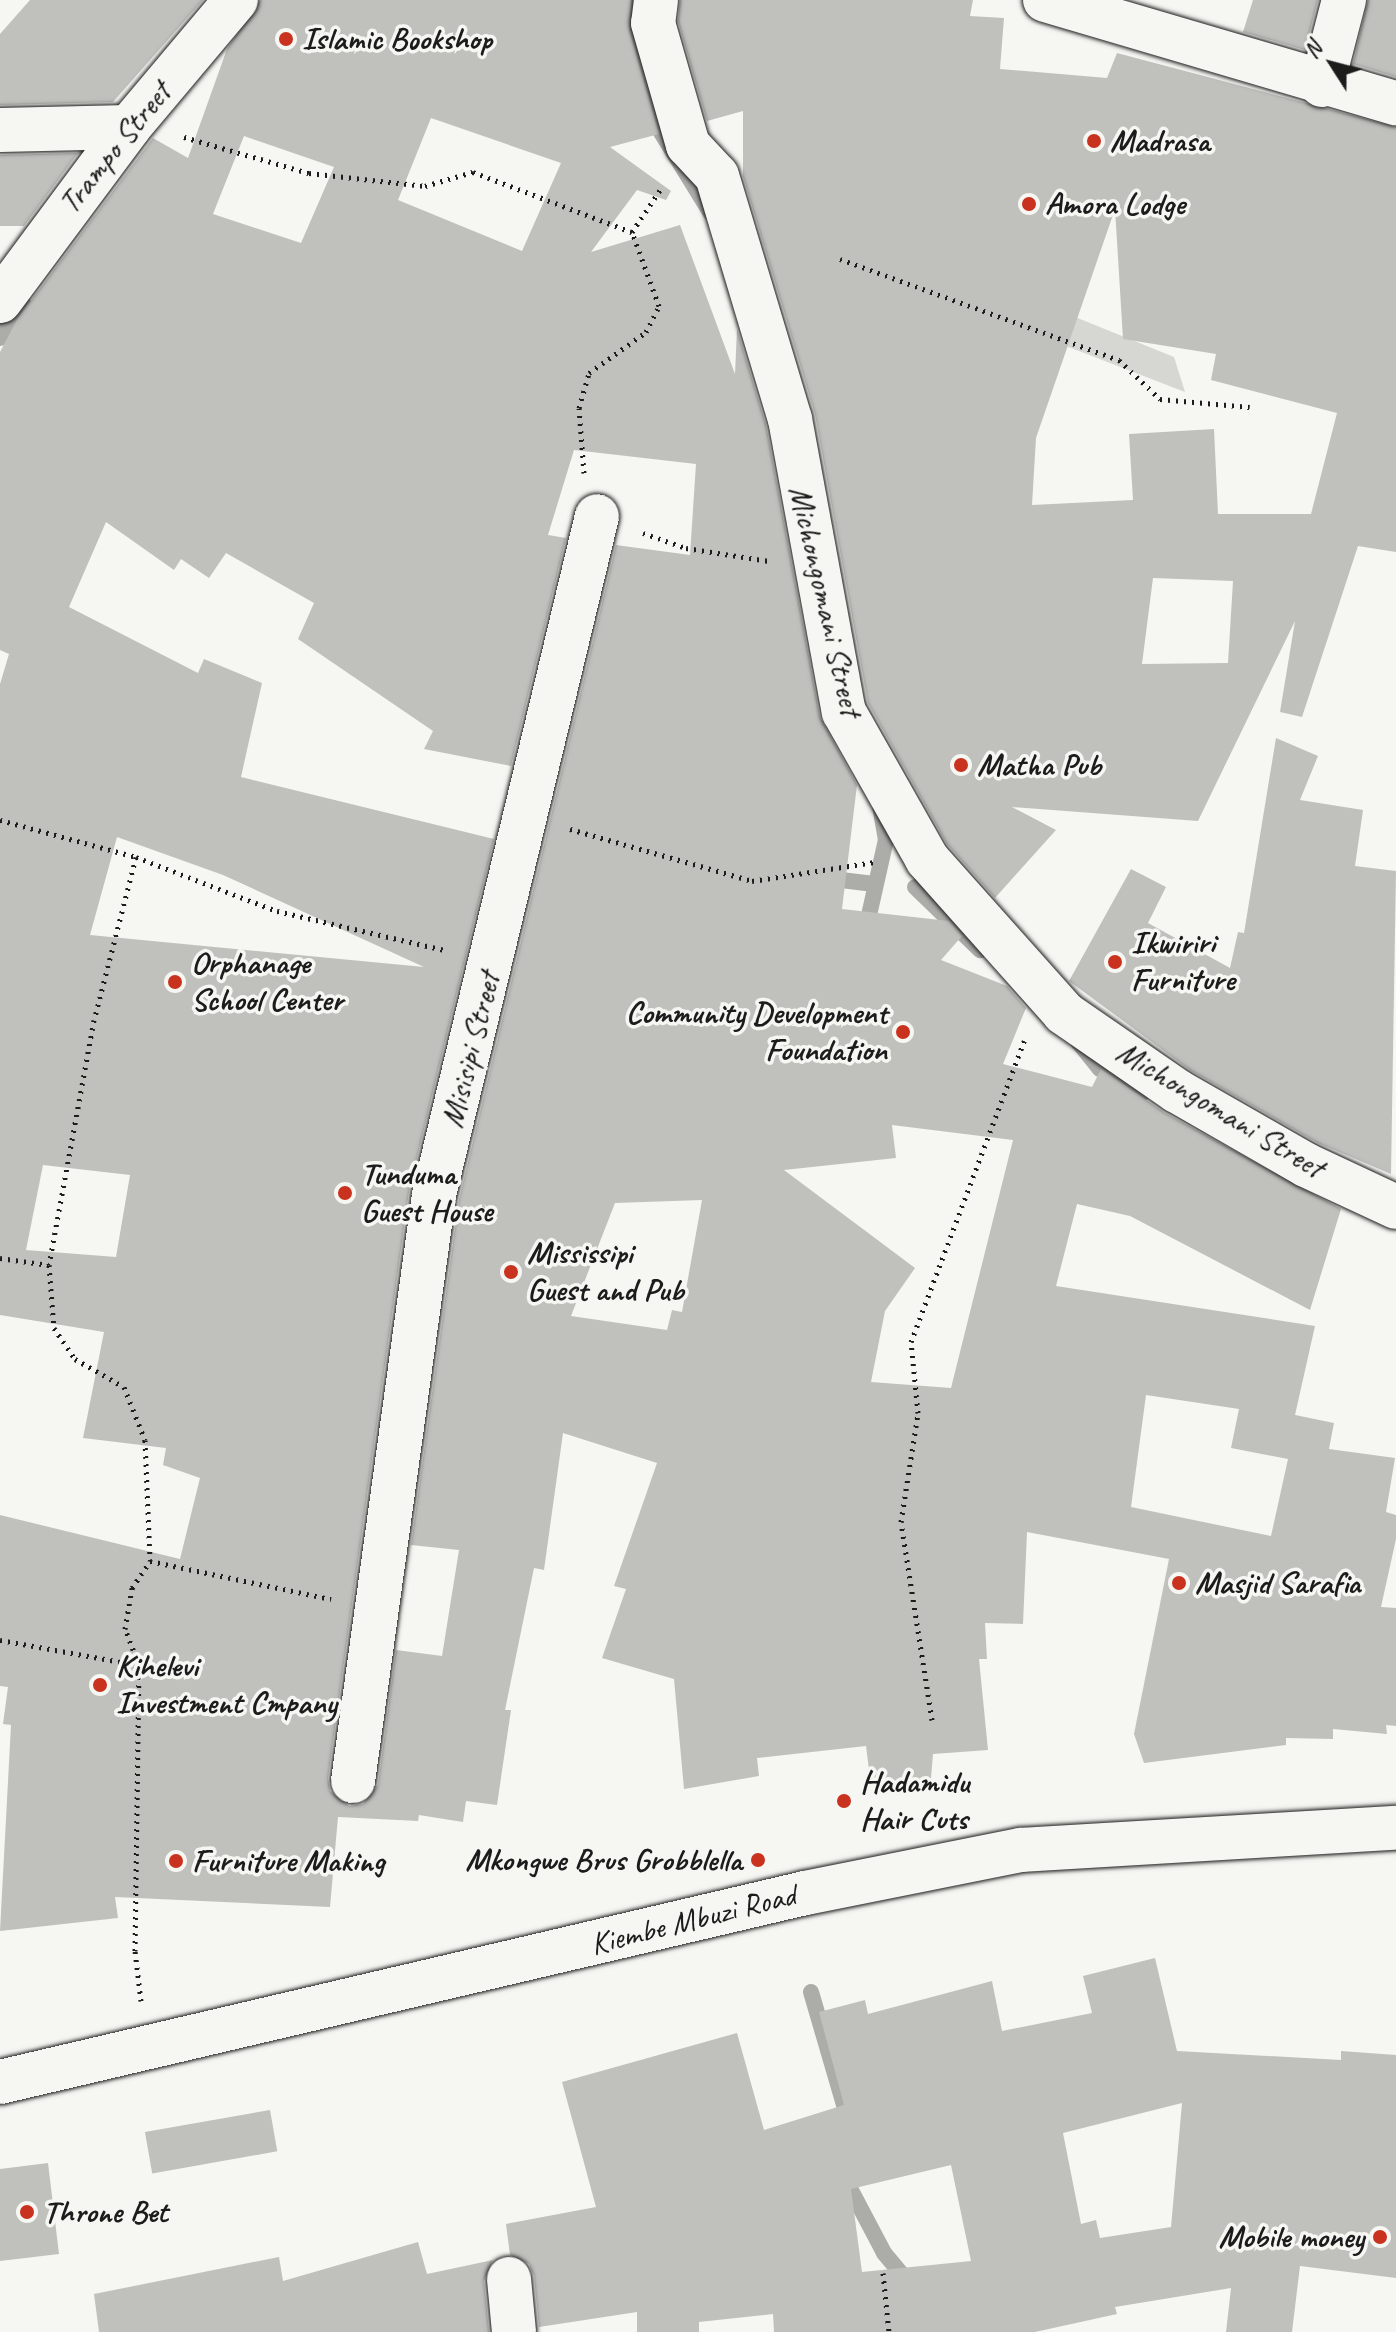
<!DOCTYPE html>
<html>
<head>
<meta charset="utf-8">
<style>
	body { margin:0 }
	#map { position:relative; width:1396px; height:2332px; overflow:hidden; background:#f6f6f2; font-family:Caveat,sans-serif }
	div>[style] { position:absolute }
	.green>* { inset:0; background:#d6d6d2 }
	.stream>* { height:16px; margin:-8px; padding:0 8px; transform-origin:8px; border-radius:8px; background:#acaca9 }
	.building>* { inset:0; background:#c0c0bd; transform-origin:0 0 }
	.path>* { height:5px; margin-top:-2.5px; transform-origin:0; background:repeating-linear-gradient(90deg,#1c1c1c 0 2px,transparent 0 8px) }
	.roads { filter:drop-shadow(0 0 2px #1c1c1c) drop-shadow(0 0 2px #1c1c1c) }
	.minor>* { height:44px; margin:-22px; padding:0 22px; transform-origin:22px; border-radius:22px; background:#f6f6f2 }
	.major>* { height:44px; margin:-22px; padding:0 22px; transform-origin:22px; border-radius:22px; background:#f6f6f2 }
	.dots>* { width:22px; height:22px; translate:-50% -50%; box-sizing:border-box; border:4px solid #f6f6f2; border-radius:50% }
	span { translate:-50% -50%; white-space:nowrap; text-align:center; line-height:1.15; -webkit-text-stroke:7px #f6f6f2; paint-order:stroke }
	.poi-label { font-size:32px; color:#1c1c1c; font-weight:700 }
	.left { translate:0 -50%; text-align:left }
	.right { translate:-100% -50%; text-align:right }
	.street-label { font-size:32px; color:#1c1c1c }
	.north { position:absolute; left:1292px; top:24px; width:80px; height:80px; -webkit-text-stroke:6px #f6f6f2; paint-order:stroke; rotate:306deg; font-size:22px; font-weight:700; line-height:32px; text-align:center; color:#1c1c1c }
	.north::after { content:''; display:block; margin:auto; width:28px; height:36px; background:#1c1c1c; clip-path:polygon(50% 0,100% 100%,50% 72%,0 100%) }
</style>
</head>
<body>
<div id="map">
	<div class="green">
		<i style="clip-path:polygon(1043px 304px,1174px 357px,1185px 392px,1066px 346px)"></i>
	</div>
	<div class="stream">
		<i style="left:631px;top:0;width:118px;rotate:80.2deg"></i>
		<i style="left:651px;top:116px;width:113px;rotate:58.4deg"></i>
		<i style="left:0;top:338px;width:42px;rotate:-56.7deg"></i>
		<i style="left:825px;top:878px;width:49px;rotate:7deg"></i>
		<i style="left:915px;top:887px;width:91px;rotate:44.1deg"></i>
		<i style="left:865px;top:933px;width:95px;rotate:-77.3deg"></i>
		<i style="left:886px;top:840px;width:34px;rotate:-100deg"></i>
		<i style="left:1078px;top:1042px;width:35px;rotate:51deg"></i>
		<i style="left:1100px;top:1069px;width:50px;rotate:27.6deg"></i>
		<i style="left:811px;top:1992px;width:121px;rotate:73.7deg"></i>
		<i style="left:844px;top:2177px;width:86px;rotate:62.2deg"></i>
		<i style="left:884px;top:2253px;width:39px;rotate:50deg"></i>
	</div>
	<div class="building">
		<i style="clip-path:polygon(30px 0,203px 0,113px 102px,0 105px,0 34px)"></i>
		<i style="clip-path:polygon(evenodd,260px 0,631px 0,629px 30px,659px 134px,610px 147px,671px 191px,666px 200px,637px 190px,591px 252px,680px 225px,735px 374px,737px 329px,766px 425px,820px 717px,857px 785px,842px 909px,949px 921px,962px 936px,941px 960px,1007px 986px,1026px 1008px,1003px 1064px,1092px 1087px,1101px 1069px,1165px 1113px,1341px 1209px,1310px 1310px,1130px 1216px,1077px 1204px,1056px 1286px,1315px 1326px,1295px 1415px,1334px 1423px,1329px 1449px,1395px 1458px,1386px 1512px,1396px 1515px,1396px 1539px,1381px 1607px,1396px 1608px,1396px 1726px,1386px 1725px,1387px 1734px,1333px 1729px,1333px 1739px,1286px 1738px,1286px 1745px,1144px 1763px,1134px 1734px,1169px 1559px,1027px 1532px,1023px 1624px,985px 1623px,987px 1659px,979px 1659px,988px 1750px,933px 1754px,931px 1778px,871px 1786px,866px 1746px,757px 1758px,759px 1776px,684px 1789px,674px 1679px,602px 1658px,626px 1589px,614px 1586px,657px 1463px,563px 1433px,544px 1570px,534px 1568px,505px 1710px,511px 1710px,497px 1805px,466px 1801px,463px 1822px,419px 1815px,418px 1821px,338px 1817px,330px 1907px,115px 1897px,118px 1918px,0 1931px,11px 1725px,3px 1724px,8px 1687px,0 1686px,0 1515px,180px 1559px,200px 1478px,163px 1465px,166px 1448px,83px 1438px,104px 1332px,0 1315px,0 684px,9px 654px,0 650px,0 352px,18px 318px,153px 138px,188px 158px,227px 49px,260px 0,431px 118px,561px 163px,522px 251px,398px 200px,431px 118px,260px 0,244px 136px,334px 167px,301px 243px,213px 214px,244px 136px,260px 0,574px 450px,696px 464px,690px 555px,616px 545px,459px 1200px,411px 1545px,459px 1550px,442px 1656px,396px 1650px,378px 1785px,363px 1804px,349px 1806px,330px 1791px,328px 1778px,409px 1191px,494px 839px,241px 777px,262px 683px,204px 659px,198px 673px,69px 607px,106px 522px,174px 570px,181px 559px,209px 578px,226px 553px,314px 603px,298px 639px,433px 731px,424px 749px,511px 766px,566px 538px,548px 535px,574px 450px,260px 0,117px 837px,223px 875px,424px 967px,90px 935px,117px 837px,260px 0,892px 1125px,1013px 1140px,951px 1388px,871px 1382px,885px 1311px,915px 1268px,784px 1170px,896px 1158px,892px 1125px,260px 0,43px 1165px,130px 1175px,116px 1257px,26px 1250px,43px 1165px,260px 0,702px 1200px,682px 1312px,672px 1310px,667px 1330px,571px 1316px,615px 1203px,702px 1200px,260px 0,1146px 1395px,1239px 1409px,1231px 1448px,1288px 1459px,1271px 1536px,1131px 1507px,1146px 1395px)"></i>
		<i style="clip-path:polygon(evenodd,680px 0,973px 0,970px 16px,1004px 18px,1000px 69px,1107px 78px,1117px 53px,1396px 127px,1396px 552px,1358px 546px,1302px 717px,1280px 712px,1295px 621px,1198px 821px,1012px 807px,1056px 830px,995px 898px,947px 844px,868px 703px,815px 414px,743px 176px,743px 111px,707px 121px,678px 21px,680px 0,1115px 209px,1123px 339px,1216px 354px,1211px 380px,1337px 413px,1311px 514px,1218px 514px,1214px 429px,1129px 434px,1133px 500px,1032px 505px,1036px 438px,1115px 209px,680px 0,1153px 578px,1233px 581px,1228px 663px,1142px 664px,1153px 578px)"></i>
		<i style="clip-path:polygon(1253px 0,1318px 0,1305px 50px,1243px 32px)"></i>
		<i style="clip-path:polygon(1368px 0,1396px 0,1396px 77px,1353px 64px)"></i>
		<i style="clip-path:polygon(78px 153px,24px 226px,0 226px,0 155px)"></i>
		<i style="clip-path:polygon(1276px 738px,1318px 756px,1300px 800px,1363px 810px,1355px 866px,1396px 871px,1391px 1174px,1318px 1143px,1190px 1070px,1069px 981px,1131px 869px,1166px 887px,1148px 923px,1230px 968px,1238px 932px,1244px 933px)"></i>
		<i style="clip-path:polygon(evenodd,1155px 1958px,1177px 2051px,1341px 2060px,1341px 2051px,1396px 2055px,1396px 2278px,1300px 2266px,1292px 2332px,1226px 2332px,1231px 2288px,1115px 2307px,1117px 2314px,1035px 2332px,774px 2332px,773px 2314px,699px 2322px,699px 2332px,637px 2332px,637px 2312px,539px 2327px,534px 2276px,529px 2264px,510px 2255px,506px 2224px,596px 2207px,562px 2082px,737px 2033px,764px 2130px,844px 2105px,819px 2012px,865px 2000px,868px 2014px,992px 1981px,1002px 2031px,1092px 2013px,1083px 1976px,1155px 1958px,1182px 2103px,1171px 2227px,1100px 2238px,1096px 2220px,1081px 2224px,1063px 2133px,1182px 2103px,1155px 1958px,951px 2165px,971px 2261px,862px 2272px,851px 2189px,951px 2165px)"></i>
		<i style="left:270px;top:2110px;width:42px;height:127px;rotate:80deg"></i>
		<i style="clip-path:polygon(48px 2163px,59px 2254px,0 2261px,0 2169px)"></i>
		<i style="clip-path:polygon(418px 2242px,427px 2274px,493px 2260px,484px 2281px,489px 2332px,99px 2332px,94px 2294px,279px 2257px,283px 2281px)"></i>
	</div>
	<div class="path">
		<i style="left:184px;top:137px;width:130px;rotate:16.1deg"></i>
		<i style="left:309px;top:173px;width:117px;rotate:6.4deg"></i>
		<i style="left:425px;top:186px;width:50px;rotate:-16.3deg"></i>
		<i style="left:473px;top:172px;width:170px;rotate:20.7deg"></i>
		<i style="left:840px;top:259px;width:297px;rotate:19.9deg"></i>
		<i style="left:1119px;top:360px;width:57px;rotate:43.6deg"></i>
		<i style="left:1160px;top:399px;width:90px;rotate:5.1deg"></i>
		<i style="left:584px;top:473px;width:65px;rotate:-94.4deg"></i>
		<i style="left:579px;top:408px;width:36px;rotate:-74deg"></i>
		<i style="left:589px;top:373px;width:70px;rotate:-35.7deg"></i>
		<i style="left:646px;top:332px;width:29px;rotate:-63deg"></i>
		<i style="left:659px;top:306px;width:79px;rotate:-110deg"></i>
		<i style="left:632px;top:232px;width:54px;rotate:-56.3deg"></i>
		<i style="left:643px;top:533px;width:46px;rotate:19.2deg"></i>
		<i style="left:686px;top:548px;width:84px;rotate:8.9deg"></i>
		<i style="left:0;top:820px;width:141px;rotate:15.2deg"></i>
		<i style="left:136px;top:857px;width:168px;rotate:104.4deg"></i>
		<i style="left:94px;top:1020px;width:249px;rotate:100.4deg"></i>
		<i style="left:49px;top:1265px;width:63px;rotate:85.5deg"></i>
		<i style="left:54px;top:1328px;width:37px;rotate:56deg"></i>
		<i style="left:75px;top:1359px;width:56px;rotate:29.7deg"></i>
		<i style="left:124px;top:1387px;width:57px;rotate:68.4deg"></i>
		<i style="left:145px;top:1440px;width:121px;rotate:87.6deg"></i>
		<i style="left:570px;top:829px;width:189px;rotate:15.9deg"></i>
		<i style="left:752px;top:881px;width:124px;rotate:-8.8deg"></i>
		<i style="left:136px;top:857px;width:151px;rotate:21deg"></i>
		<i style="left:277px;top:911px;width:172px;rotate:13.1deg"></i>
		<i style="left:0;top:1258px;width:49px;rotate:8.1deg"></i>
		<i style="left:0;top:1640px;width:140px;rotate:10.3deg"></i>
		<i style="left:932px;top:1720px;width:200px;rotate:-98.9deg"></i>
		<i style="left:901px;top:1522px;width:110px;rotate:-81.1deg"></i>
		<i style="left:918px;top:1413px;width:71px;rotate:-95.6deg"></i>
		<i style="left:911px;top:1342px;width:322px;rotate:-69.4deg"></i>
		<i style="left:141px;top:2001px;width:50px;rotate:-96.8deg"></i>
		<i style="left:135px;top:1951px;width:286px;rotate:-89.2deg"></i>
		<i style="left:139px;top:1665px;width:39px;rotate:-111deg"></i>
		<i style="left:125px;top:1629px;width:42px;rotate:-80.3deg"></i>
		<i style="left:132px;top:1588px;width:32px;rotate:-56deg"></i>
		<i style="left:150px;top:1561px;width:185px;rotate:11.9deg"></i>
		<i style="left:883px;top:2273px;width:59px;rotate:84.2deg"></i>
	</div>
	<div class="roads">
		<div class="minor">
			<i style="left:656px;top:0;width:23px;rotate:97deg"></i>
			<i style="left:653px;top:23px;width:127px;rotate:74deg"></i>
			<i style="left:688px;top:145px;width:42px;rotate:46.9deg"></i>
			<i style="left:717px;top:176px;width:254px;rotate:73.3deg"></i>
			<i style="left:790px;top:419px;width:298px;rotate:79.6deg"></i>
			<i style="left:844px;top:712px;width:169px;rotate:60.5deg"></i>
			<i style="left:927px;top:859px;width:206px;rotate:48.3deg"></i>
			<i style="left:1064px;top:1013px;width:137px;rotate:34.6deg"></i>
			<i style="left:1177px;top:1091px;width:149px;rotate:29.8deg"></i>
			<i style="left:1306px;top:1165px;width:99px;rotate:25deg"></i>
			<i style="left:1045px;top:0;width:366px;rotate:16.4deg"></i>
			<i style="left:1322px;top:85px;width:88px;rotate:-75.5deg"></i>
			<i style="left:0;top:130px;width:129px;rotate:-1.3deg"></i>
			<i style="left:0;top:301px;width:217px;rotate:-53.4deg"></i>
			<i style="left:129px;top:127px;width:166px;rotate:-49.9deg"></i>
			<i style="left:353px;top:1781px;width:592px;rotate:-82.13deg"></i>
			<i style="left:434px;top:1195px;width:698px;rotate:-76.5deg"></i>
			<i style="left:509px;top:2279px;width:53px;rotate:84.6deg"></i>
		</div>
		<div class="major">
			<i style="left:0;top:2082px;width:827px;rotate:-13.21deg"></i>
			<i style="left:805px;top:1893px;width:220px;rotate:-11.3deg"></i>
			<i style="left:1021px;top:1850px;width:376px;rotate:-3.4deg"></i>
		</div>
	</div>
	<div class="dots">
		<i style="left:286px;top:39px;background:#c8321e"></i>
		<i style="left:1094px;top:141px;background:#c8321e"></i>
		<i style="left:1029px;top:204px;background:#c8321e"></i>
		<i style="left:961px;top:765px;background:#c8321e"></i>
		<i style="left:1115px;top:962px;background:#c8321e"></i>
		<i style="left:175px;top:982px;background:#c8321e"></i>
		<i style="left:903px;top:1032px;background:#c8321e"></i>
		<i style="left:345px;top:1193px;background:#c8321e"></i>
		<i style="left:511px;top:1272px;background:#c8321e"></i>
		<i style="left:1179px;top:1583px;background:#c8321e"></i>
		<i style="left:100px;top:1685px;background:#c8321e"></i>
		<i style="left:844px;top:1801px;background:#c8321e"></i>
		<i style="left:758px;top:1860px;background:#c8321e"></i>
		<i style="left:176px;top:1861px;background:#c8321e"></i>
		<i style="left:27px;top:2212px;background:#c8321e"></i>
		<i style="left:1380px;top:2237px;background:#c8321e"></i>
	</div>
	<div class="poi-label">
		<span class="left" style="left:302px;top:39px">Islamic Bookshop</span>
		<span class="left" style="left:1110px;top:141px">Madrasa</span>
		<span class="left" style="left:1045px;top:204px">Amora Lodge</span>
		<span class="left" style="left:977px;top:765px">Matha Pub</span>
		<span class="left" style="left:1131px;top:962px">Ikwiriri<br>Furniture</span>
		<span class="left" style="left:191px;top:982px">Orphanage<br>School Center</span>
		<span class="right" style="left:887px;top:1032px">Community Development<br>Foundation</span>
		<span class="left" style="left:361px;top:1193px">Tunduma<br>Guest House</span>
		<span class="left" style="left:527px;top:1272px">Mississipi<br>Guest and Pub</span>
		<span class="left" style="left:1195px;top:1583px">Masjid Sarafia</span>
		<span class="left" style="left:116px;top:1685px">Kihelevi<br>Investment Cmpany</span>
		<span class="left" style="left:860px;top:1801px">Hadamidu<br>Hair Cuts</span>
		<span class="right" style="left:742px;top:1860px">Mkongwe Brus Grobblella</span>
		<span class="left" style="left:192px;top:1861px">Furniture Making</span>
		<span class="left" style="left:43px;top:2212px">Throne Bet</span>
		<span class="right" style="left:1364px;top:2237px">Mobile money</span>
	</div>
	<div class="street-label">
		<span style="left:115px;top:148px;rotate:-51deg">Trampo Street</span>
		<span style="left:825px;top:601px;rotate:77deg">Michongomani Street</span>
		<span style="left:471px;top:1050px;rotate:-76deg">Misisipi Street</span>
		<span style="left:1220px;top:1110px;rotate:31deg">Michongomani Street</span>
		<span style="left:693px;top:1920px;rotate:-14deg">Kiembe Mbuzi Road</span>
	</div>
	<div class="north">N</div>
</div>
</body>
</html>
